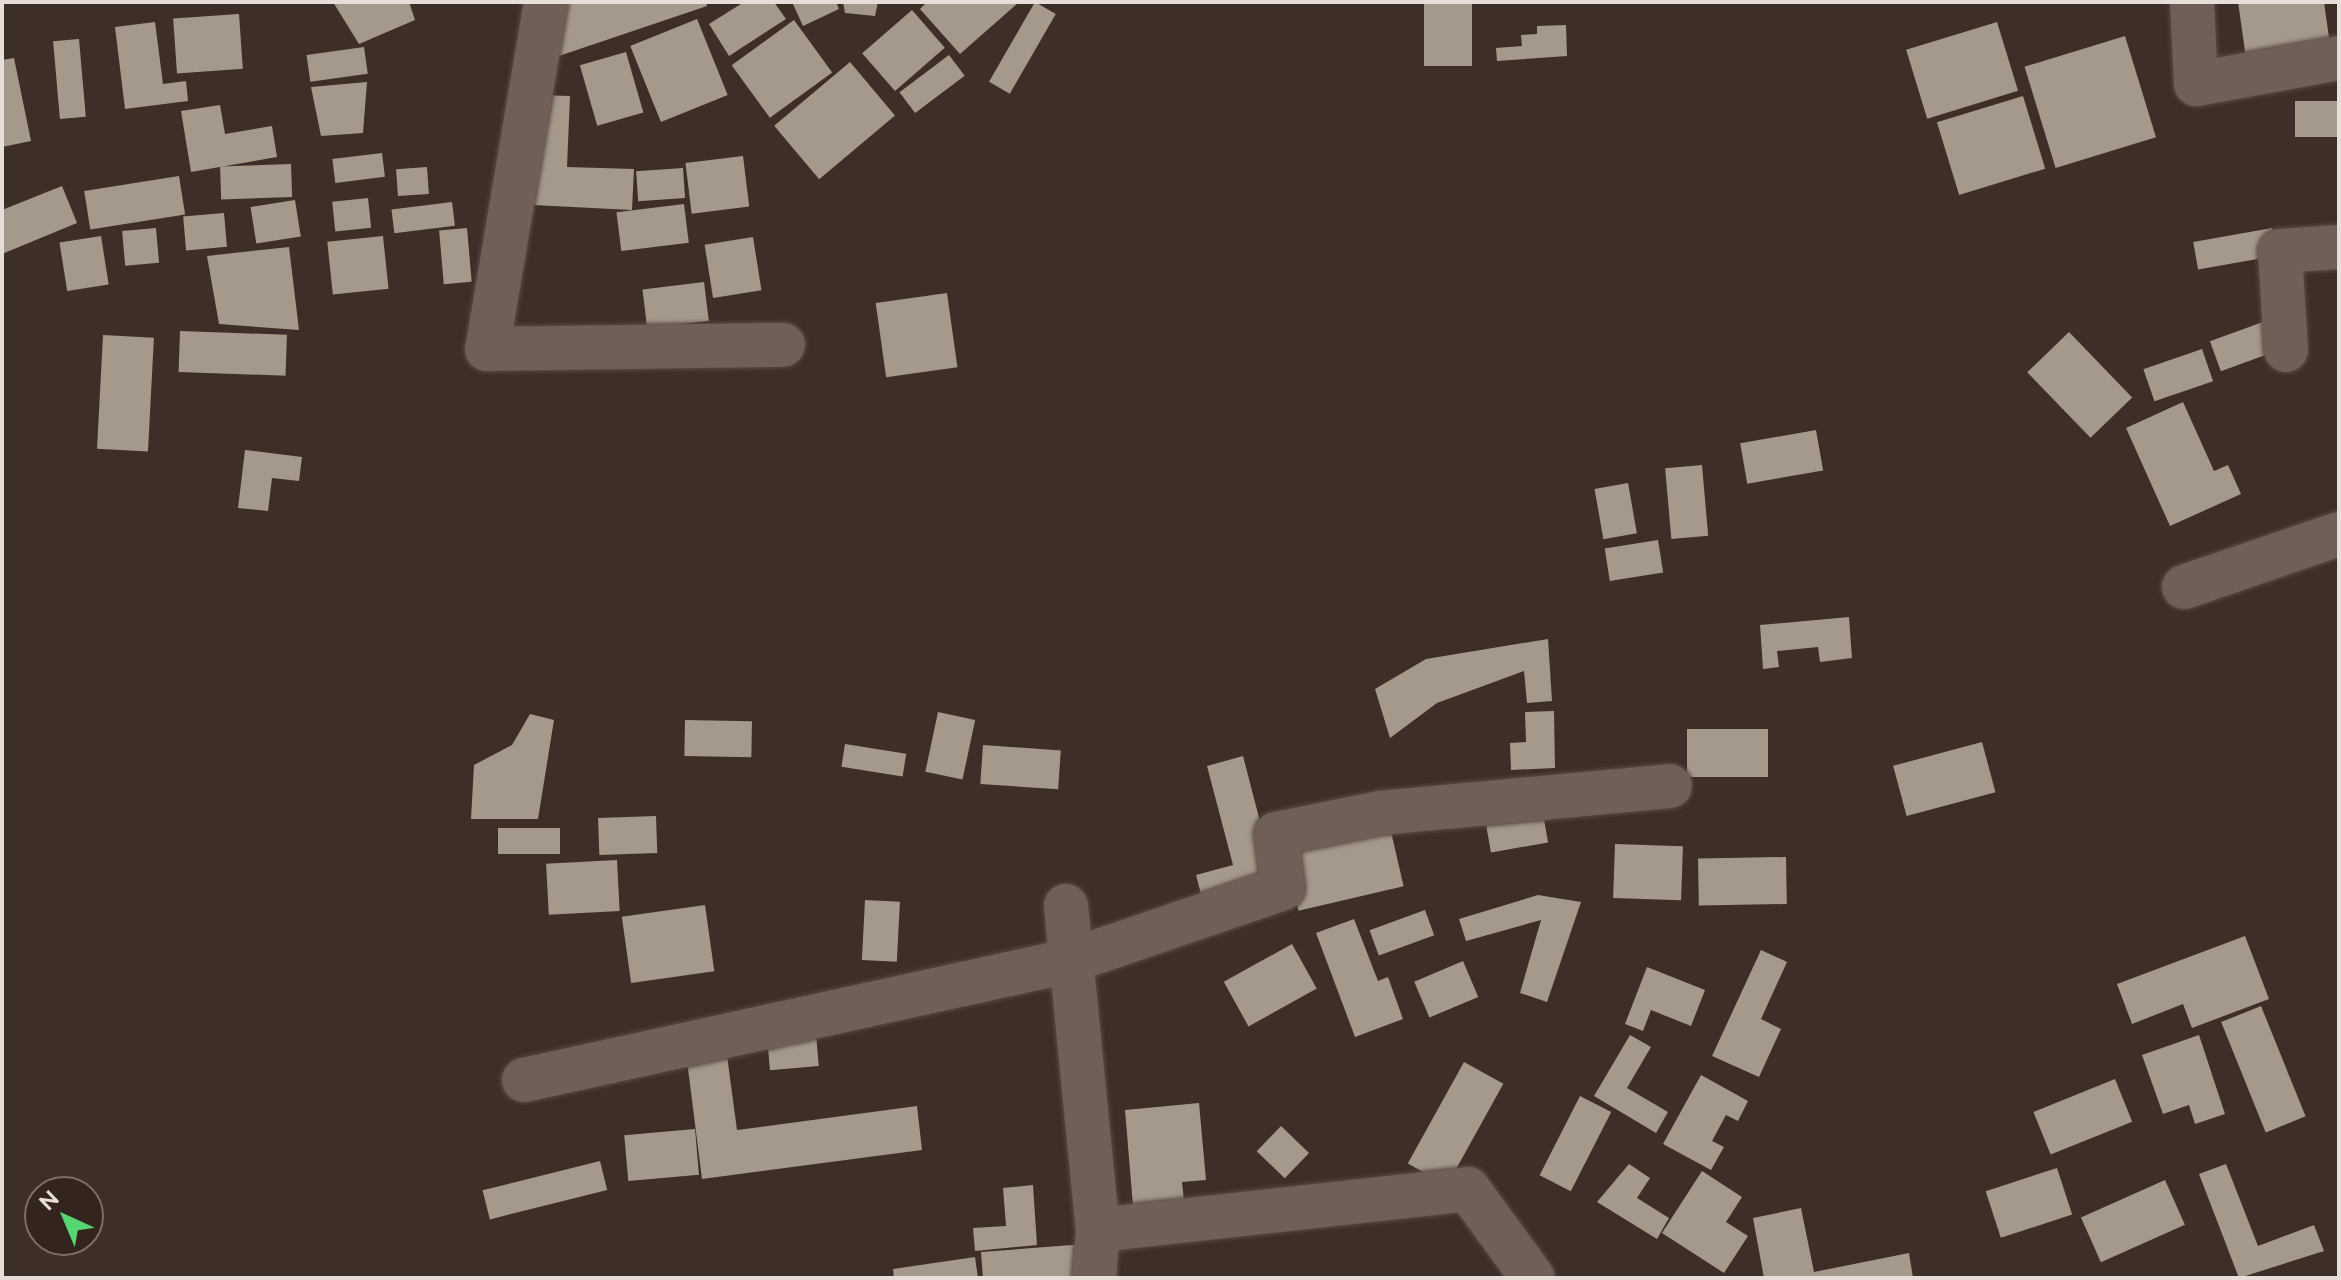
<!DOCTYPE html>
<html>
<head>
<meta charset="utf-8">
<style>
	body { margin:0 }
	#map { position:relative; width:2341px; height:1280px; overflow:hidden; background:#3d2e27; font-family:Raleway,sans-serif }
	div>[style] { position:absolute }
	.building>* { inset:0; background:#a5998b; transform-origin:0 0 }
	.roads { filter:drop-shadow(0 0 2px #574a44) drop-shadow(0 0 2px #574a44) }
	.street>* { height:44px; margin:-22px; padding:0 22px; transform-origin:22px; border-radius:22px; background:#6f5f56 }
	span { translate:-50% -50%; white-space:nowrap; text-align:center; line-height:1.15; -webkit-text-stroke:8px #33251d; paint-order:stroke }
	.frame { position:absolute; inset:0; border:4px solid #e7ded9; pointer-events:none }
	.north { position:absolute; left:24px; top:1176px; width:80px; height:80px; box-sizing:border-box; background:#33251d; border:2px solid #7b6f68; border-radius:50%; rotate:316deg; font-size:22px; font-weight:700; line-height:32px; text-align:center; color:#e7ded9 }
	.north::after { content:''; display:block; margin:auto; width:28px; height:36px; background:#55d672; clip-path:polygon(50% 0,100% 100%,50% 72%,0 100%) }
</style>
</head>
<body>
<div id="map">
	<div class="building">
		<i style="clip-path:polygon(333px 2px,409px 2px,415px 20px,359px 44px)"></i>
		<i style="clip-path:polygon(562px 2px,706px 2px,707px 6px,550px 59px)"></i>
		<i style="clip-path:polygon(744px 2px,774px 2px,786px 19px,729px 56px,709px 24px)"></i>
		<i style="clip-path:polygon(792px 2px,836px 2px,839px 9px,803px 26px)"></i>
		<i style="clip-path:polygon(843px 2px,878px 2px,875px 16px,845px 13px)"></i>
		<i style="clip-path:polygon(927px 2px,1019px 2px,960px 54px,920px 9px)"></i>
		<i style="left:1035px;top:2px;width:24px;height:92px;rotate:30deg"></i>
		<i style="left:1424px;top:2px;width:48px;height:64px"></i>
		<i style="clip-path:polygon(2238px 2px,2324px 2px,2331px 52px,2247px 65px)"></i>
		<i style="left:912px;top:10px;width:50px;height:66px;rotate:49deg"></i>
		<i style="left:239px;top:14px;width:55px;height:66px;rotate:86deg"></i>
		<i style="left:697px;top:19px;width:82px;height:72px;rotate:68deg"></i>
		<i style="left:794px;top:20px;width:65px;height:77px;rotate:54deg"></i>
		<i style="clip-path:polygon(155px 22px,163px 84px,186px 81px,188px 101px,125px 109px,115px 27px)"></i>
		<i style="left:1997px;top:22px;width:72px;height:95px;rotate:73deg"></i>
		<i style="clip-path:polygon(1566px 25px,1567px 56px,1497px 61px,1496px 48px,1522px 46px,1521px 35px,1537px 34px,1537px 26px)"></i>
		<i style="left:2125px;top:36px;width:106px;height:105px;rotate:73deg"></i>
		<i style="left:79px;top:39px;width:78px;height:26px;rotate:85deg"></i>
		<i style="left:364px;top:47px;width:27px;height:58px;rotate:82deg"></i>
		<i style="left:626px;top:52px;width:63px;height:48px;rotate:74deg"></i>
		<i style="left:949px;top:55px;width:26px;height:62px;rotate:53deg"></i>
		<i style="clip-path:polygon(14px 58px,31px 141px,2px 147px,2px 60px)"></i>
		<i style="left:850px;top:62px;width:70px;height:99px;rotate:50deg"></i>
		<i style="clip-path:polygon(367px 82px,363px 133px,321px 136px,311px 87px)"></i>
		<i style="clip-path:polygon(538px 95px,570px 96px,567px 167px,634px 169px,632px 210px,533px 205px)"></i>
		<i style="left:2023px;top:96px;width:76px;height:90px;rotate:73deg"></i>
		<i style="left:2339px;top:101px;width:36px;height:44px;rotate:90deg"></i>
		<i style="clip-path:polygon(220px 105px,225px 134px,272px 126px,277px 157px,191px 172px,181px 111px)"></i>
		<i style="left:382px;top:153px;width:24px;height:50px;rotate:83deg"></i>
		<i style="left:743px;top:156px;width:51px;height:58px;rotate:83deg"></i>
		<i style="left:291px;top:164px;width:33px;height:71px;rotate:88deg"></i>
		<i style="left:427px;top:167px;width:27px;height:31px;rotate:86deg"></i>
		<i style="left:683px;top:168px;width:30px;height:47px;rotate:86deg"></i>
		<i style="left:179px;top:176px;width:39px;height:96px;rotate:81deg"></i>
		<i style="clip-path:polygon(62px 186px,77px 223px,2px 254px,2px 210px)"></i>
		<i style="left:368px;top:198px;width:30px;height:36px;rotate:84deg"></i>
		<i style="left:295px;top:200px;width:37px;height:45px;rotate:81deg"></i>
		<i style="left:452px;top:202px;width:24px;height:61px;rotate:83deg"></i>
		<i style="left:684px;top:204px;width:39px;height:68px;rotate:83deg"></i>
		<i style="left:224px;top:213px;width:34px;height:41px;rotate:85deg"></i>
		<i style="left:156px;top:228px;width:35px;height:34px;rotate:85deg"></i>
		<i style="left:467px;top:228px;width:54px;height:28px;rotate:85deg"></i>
		<i style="left:2272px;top:228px;width:28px;height:80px;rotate:80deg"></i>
		<i style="left:101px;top:236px;width:49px;height:42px;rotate:81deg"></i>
		<i style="left:383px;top:236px;width:53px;height:56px;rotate:84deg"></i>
		<i style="left:753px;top:237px;width:54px;height:49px;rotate:81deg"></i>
		<i style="clip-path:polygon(289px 247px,299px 330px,219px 324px,207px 256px)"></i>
		<i style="left:704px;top:282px;width:39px;height:62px;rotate:83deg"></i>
		<i style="left:947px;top:293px;width:75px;height:72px;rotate:82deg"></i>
		<i style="left:2271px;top:319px;width:32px;height:65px;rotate:70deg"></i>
		<i style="left:180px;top:331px;width:107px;height:41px;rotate:2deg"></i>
		<i style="left:2069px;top:332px;width:91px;height:58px;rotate:46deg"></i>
		<i style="left:103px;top:335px;width:51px;height:114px;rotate:3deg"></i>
		<i style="left:2202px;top:349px;width:34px;height:62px;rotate:71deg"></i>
		<i style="clip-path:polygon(2183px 402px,2214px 471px,2228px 465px,2241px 494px,2170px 526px,2126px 428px)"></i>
		<i style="left:1816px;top:430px;width:41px;height:77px;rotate:80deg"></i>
		<i style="clip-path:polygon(245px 450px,302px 457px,299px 481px,272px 478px,268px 511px,238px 508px)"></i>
		<i style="left:1702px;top:465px;width:71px;height:37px;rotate:85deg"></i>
		<i style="left:1628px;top:483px;width:51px;height:34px;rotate:80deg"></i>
		<i style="left:1658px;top:540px;width:33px;height:54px;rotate:81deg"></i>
		<i style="clip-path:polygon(1849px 617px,1852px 658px,1820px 662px,1818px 647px,1777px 651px,1779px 667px,1763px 669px,1760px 625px)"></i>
		<i style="clip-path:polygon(1548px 639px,1552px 701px,1527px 703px,1524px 671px,1437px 703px,1390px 738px,1375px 689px,1426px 659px)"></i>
		<i style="clip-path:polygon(1554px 711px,1555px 768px,1511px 770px,1510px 743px,1526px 742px,1525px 712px)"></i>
		<i style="left:938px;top:712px;width:38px;height:61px;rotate:12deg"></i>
		<i style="clip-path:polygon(530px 714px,554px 720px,538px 819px,471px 819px,474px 765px,512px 745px)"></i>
		<i style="left:685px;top:720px;width:67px;height:36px;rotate:1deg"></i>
		<i style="left:1768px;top:729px;width:48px;height:81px;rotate:90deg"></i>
		<i style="left:1982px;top:742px;width:52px;height:92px;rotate:75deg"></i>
		<i style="left:845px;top:744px;width:62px;height:23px;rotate:9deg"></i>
		<i style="left:983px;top:745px;width:78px;height:39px;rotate:4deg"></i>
		<i style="clip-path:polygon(1243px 756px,1276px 883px,1203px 902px,1196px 875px,1233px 865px,1207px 766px)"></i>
		<i style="left:1542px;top:808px;width:35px;height:58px;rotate:80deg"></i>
		<i style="left:656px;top:816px;width:37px;height:58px;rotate:88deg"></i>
		<i style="left:1389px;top:823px;width:65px;height:108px;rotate:77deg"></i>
		<i style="left:560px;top:828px;width:26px;height:62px;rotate:90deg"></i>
		<i style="left:1615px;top:844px;width:68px;height:54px;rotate:2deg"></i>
		<i style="left:1786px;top:857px;width:47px;height:88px;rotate:89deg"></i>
		<i style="left:617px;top:860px;width:51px;height:71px;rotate:87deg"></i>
		<i style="clip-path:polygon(1538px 895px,1581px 902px,1547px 1002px,1520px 993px,1541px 920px,1466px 941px,1459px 919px)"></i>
		<i style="left:865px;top:900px;width:35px;height:60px;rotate:3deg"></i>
		<i style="left:705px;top:905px;width:67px;height:84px;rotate:82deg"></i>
		<i style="left:1425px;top:910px;width:27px;height:59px;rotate:70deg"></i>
		<i style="clip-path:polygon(1354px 919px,1378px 981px,1388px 977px,1403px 1019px,1355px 1037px,1316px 933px)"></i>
		<i style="clip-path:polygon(2245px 936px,2269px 999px,2192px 1028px,2183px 1004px,2132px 1024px,2117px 984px)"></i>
		<i style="left:1292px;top:944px;width:51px;height:78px;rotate:61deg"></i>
		<i style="clip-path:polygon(1761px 950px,1787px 962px,1761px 1019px,1781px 1029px,1759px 1077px,1712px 1056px)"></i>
		<i style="left:1463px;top:961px;width:39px;height:53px;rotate:67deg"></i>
		<i style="clip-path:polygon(1647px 967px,1705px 990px,1691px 1026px,1651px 1010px,1643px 1031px,1625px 1024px)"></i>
		<i style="left:2261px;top:1006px;width:119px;height:43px;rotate:68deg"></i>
		<i style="left:816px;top:1034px;width:32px;height:49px;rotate:85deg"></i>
		<i style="clip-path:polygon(1630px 1035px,1651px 1047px,1627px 1088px,1668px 1112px,1656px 1133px,1594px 1096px)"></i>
		<i style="clip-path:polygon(2199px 1035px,2225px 1114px,2195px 1124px,2189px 1105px,2163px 1114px,2142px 1055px)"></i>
		<i style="clip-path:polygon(726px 1048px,737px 1130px,917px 1106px,922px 1150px,702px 1179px,686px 1053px)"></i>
		<i style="left:1464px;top:1062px;width:45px;height:116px;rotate:29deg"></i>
		<i style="clip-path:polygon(1701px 1075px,1748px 1101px,1738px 1121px,1726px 1115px,1712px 1141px,1724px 1147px,1711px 1170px,1663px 1144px)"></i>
		<i style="left:2115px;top:1079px;width:46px;height:88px;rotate:68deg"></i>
		<i style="left:1580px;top:1096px;width:35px;height:89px;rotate:27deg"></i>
		<i style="clip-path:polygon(1199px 1103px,1206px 1180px,1182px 1182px,1184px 1201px,1133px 1206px,1125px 1110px)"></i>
		<i style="left:1281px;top:1126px;width:39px;height:35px;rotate:44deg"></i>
		<i style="left:695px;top:1129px;width:46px;height:71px;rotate:85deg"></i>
		<i style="left:600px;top:1161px;width:30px;height:121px;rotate:76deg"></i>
		<i style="clip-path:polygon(1629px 1164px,1650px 1178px,1637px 1198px,1669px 1218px,1657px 1239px,1597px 1202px)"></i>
		<i style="clip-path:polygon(2226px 1164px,2258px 1246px,2314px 1225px,2324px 1251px,2239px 1278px,2199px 1174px)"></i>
		<i style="left:2057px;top:1168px;width:49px;height:75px;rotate:72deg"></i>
		<i style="clip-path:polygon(1702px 1171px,1742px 1197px,1726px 1222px,1748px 1236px,1724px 1273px,1662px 1233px)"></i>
		<i style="left:2165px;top:1180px;width:49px;height:92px;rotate:66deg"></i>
		<i style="clip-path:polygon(1033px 1185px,1037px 1245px,975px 1251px,973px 1228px,1006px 1226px,1003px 1188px)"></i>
		<i style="clip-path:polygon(1801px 1208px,1814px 1272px,1909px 1253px,1913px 1278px,1764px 1278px,1753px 1218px)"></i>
		<i style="clip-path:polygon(1085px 1244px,1087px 1278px,983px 1278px,981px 1252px)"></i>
		<i style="clip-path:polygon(975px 1257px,978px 1278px,894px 1278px,893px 1269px)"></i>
	</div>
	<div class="roads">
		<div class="street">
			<i style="left:546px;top:2px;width:352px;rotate:99.6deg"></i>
			<i style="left:487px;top:349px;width:296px;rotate:-0.8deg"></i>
			<i style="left:2192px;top:2px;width:82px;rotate:87.2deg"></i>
			<i style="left:2196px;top:84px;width:145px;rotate:-10.3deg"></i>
			<i style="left:2286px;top:350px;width:99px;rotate:-93.5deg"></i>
			<i style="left:2280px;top:251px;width:59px;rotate:-3.9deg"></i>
			<i style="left:2184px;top:587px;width:164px;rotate:-18.9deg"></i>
			<i style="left:1066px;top:906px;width:326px;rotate:84.4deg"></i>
			<i style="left:1098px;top:1230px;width:48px;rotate:94.8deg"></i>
			<i style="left:524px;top:1080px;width:562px;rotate:-12.33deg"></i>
			<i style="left:1073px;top:960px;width:222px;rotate:-18.9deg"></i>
			<i style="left:1283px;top:888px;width:54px;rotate:-97.4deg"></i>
			<i style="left:1276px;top:834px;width:106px;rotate:-11.4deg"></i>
			<i style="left:1380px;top:813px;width:291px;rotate:-5.3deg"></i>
			<i style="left:1098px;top:1230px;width:372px;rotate:-6.3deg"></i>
			<i style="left:1468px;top:1189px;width:110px;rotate:53.9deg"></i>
		</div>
	</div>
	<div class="frame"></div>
	<div class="north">N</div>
</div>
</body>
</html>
